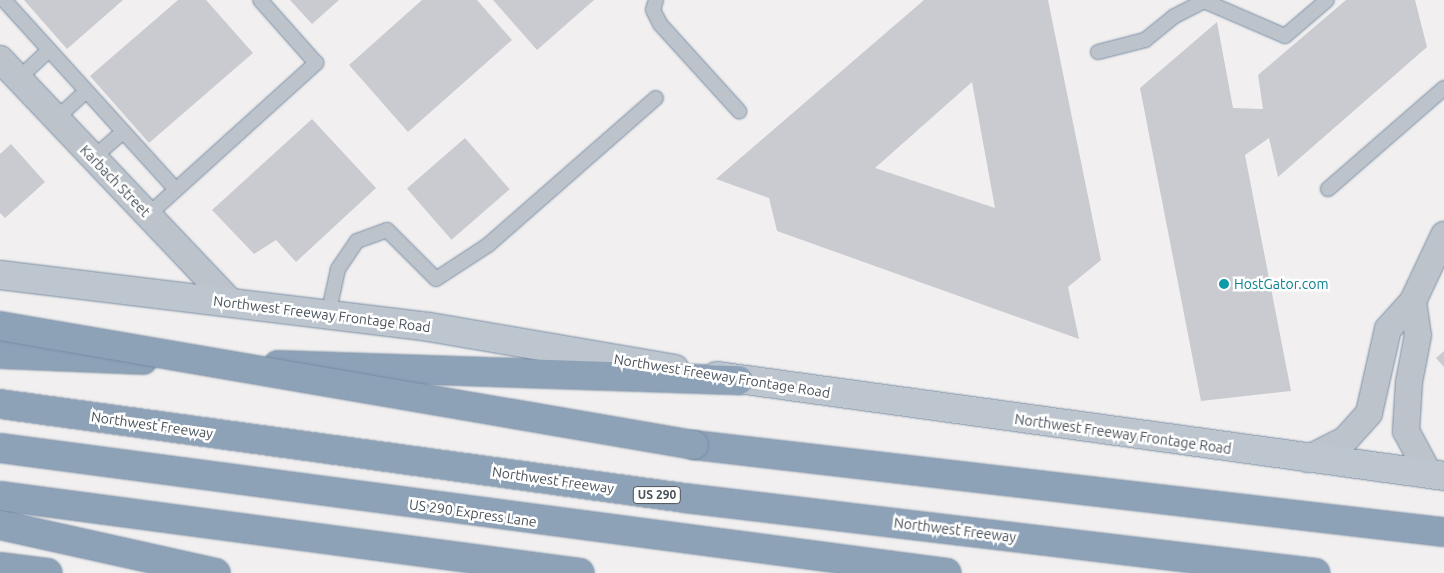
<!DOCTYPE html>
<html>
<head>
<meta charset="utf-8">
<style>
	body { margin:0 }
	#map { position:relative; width:1444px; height:573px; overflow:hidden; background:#f1efef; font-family:Ubuntu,sans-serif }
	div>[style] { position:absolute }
	.building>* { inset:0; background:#c9cbd1; transform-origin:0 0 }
	.roads { filter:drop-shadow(0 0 1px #788ca3) drop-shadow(0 0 1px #788ca3) }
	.service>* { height:14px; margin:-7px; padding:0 7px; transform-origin:7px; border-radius:7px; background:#bcc3ca }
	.minor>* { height:26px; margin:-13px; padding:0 13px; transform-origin:13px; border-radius:13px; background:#bcc3ca }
	.secondary>* { height:28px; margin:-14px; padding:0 14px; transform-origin:14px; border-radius:14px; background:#bdc5ce }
	.motorway>* { height:28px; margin:-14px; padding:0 14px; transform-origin:14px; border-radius:14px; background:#8da1b7 }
	.bridges { filter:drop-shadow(0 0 1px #788ca3) drop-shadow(0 0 1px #788ca3) }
	.motorway-bridge>* { height:28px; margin:-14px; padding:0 14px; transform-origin:14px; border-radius:14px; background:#8da1b7 }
	.dots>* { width:14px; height:14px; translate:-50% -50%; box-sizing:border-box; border:2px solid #fff; border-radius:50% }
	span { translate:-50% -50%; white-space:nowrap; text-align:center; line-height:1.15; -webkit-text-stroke:5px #fff; paint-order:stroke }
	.shield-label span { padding:1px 4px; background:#fff; border:1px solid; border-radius:4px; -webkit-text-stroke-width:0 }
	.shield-label { font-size:12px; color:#49525a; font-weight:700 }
	.street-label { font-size:14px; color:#49525a }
	.culture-label { font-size:14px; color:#0d838f }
	.left { translate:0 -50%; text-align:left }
</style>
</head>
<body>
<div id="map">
	<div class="building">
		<i style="clip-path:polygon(24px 0,123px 0,67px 49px)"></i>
		<i style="clip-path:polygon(178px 0,206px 0,253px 53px,149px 143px,90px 76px)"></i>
		<i style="clip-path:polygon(290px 0,339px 0,312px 24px)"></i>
		<i style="clip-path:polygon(422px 0,477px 0,512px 40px,408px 132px,349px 65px)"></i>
		<i style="clip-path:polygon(493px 0,594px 0,537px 50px)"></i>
		<i style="clip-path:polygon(evenodd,924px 0,1048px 0,1101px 260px,1068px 287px,1079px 339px,777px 231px,769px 198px,716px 179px,924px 0,972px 82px,995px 208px,875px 168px,972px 82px)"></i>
		<i style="clip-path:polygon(1346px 0,1415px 0,1427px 47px,1278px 177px,1269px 138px,1245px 155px,1291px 391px,1201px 401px,1140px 88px,1217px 22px,1233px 108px,1263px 109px,1258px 75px)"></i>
		<i style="clip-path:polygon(312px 119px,376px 188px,296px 262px,276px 240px,254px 254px,212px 210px)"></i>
		<i style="left:465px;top:138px;width:68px;height:77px;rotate:49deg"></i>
		<i style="clip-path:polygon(11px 144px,45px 182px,5px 218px,0 213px,0 154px)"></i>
		<i style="clip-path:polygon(1444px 351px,1444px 367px,1436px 358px)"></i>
	</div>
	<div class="roads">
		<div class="service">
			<i style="left:4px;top:0;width:256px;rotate:47.8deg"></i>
			<i style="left:656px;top:0;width:10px;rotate:107deg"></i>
			<i style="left:653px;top:10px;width:16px;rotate:63deg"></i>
			<i style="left:660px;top:24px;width:118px;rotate:47.8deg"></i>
			<i style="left:1098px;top:52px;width:49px;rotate:-14.3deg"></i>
			<i style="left:1145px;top:40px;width:36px;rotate:-39deg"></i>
			<i style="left:1173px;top:17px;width:35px;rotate:-27deg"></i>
			<i style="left:1204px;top:1px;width:88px;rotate:23.4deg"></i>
			<i style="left:1285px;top:36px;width:55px;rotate:-40.6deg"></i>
			<i style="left:18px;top:79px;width:42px;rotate:-43.1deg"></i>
			<i style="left:56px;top:119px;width:41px;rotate:-43deg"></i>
			<i style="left:93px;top:158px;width:40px;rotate:-41deg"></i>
			<i style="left:1328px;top:189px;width:154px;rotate:-41deg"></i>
			<i style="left:148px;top:215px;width:227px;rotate:-42.1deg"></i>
			<i style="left:316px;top:63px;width:84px;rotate:-131.6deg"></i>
			<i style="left:328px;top:315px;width:47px;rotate:-77.7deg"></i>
			<i style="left:338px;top:269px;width:34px;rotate:-56deg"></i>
			<i style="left:357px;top:241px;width:32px;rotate:-20deg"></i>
			<i style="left:387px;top:230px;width:69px;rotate:45deg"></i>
			<i style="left:436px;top:279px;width:62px;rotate:-33.2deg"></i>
			<i style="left:488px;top:245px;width:223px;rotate:-41.2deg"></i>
		</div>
		<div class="minor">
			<i style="left:0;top:59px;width:335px;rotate:46.5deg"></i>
			<i style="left:1413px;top:301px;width:34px;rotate:82deg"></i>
			<i style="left:1418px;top:335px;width:48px;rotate:100.8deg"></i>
			<i style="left:1409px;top:382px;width:49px;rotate:93.5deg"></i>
			<i style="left:1406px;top:431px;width:49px;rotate:61.9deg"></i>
			<i style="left:1307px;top:459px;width:42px;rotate:-26.6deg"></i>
			<i style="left:1345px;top:440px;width:36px;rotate:-48deg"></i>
			<i style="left:1369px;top:413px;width:86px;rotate:-77.3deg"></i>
			<i style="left:1388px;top:329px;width:38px;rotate:-48deg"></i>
			<i style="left:1413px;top:301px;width:73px;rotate:-64.8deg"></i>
		</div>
		<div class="secondary">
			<i style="left:0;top:275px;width:432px;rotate:6.9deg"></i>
			<i style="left:429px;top:327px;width:249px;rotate:9.7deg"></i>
			<i style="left:717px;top:376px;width:734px;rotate:7.83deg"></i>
		</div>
		<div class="motorway">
			<i style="left:0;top:354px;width:143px;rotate:2.4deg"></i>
			<i style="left:278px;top:365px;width:461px;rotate:1.9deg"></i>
			<i style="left:0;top:404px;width:690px;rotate:7.82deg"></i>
			<i style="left:684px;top:498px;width:636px;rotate:6.77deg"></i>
			<i style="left:694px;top:445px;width:755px;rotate:6.62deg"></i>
			<i style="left:0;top:448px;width:955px;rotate:7.52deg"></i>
			<i style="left:0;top:496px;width:585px;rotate:7.56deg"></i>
			<i style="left:0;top:525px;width:221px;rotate:12.5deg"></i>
			<i style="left:0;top:567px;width:48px;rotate:7.1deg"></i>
		</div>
	</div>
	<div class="bridges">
		<div class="motorway-bridge">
			<i style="left:0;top:326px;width:704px;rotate:9.73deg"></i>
		</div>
	</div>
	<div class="dots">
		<i style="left:1224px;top:284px;background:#0f9aa8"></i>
	</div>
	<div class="shield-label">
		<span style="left:657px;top:495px">US 290</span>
	</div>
	<div class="street-label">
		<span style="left:115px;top:181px;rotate:46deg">Karbach Street</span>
		<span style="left:322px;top:314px;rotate:7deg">Northwest Freeway Frontage Road</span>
		<span style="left:722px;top:376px;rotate:9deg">Northwest Freeway Frontage Road</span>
		<span style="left:152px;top:425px;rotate:8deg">Northwest Freeway</span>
		<span style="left:1123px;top:434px;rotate:8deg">Northwest Freeway Frontage Road</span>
		<span style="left:553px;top:480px;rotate:8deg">Northwest Freeway</span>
		<span style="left:473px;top:513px;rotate:8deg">US 290 Express Lane</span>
		<span style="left:955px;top:530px;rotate:7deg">Northwest Freeway</span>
	</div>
	<div class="culture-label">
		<span class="left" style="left:1234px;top:284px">HostGator.com</span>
	</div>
</div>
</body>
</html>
